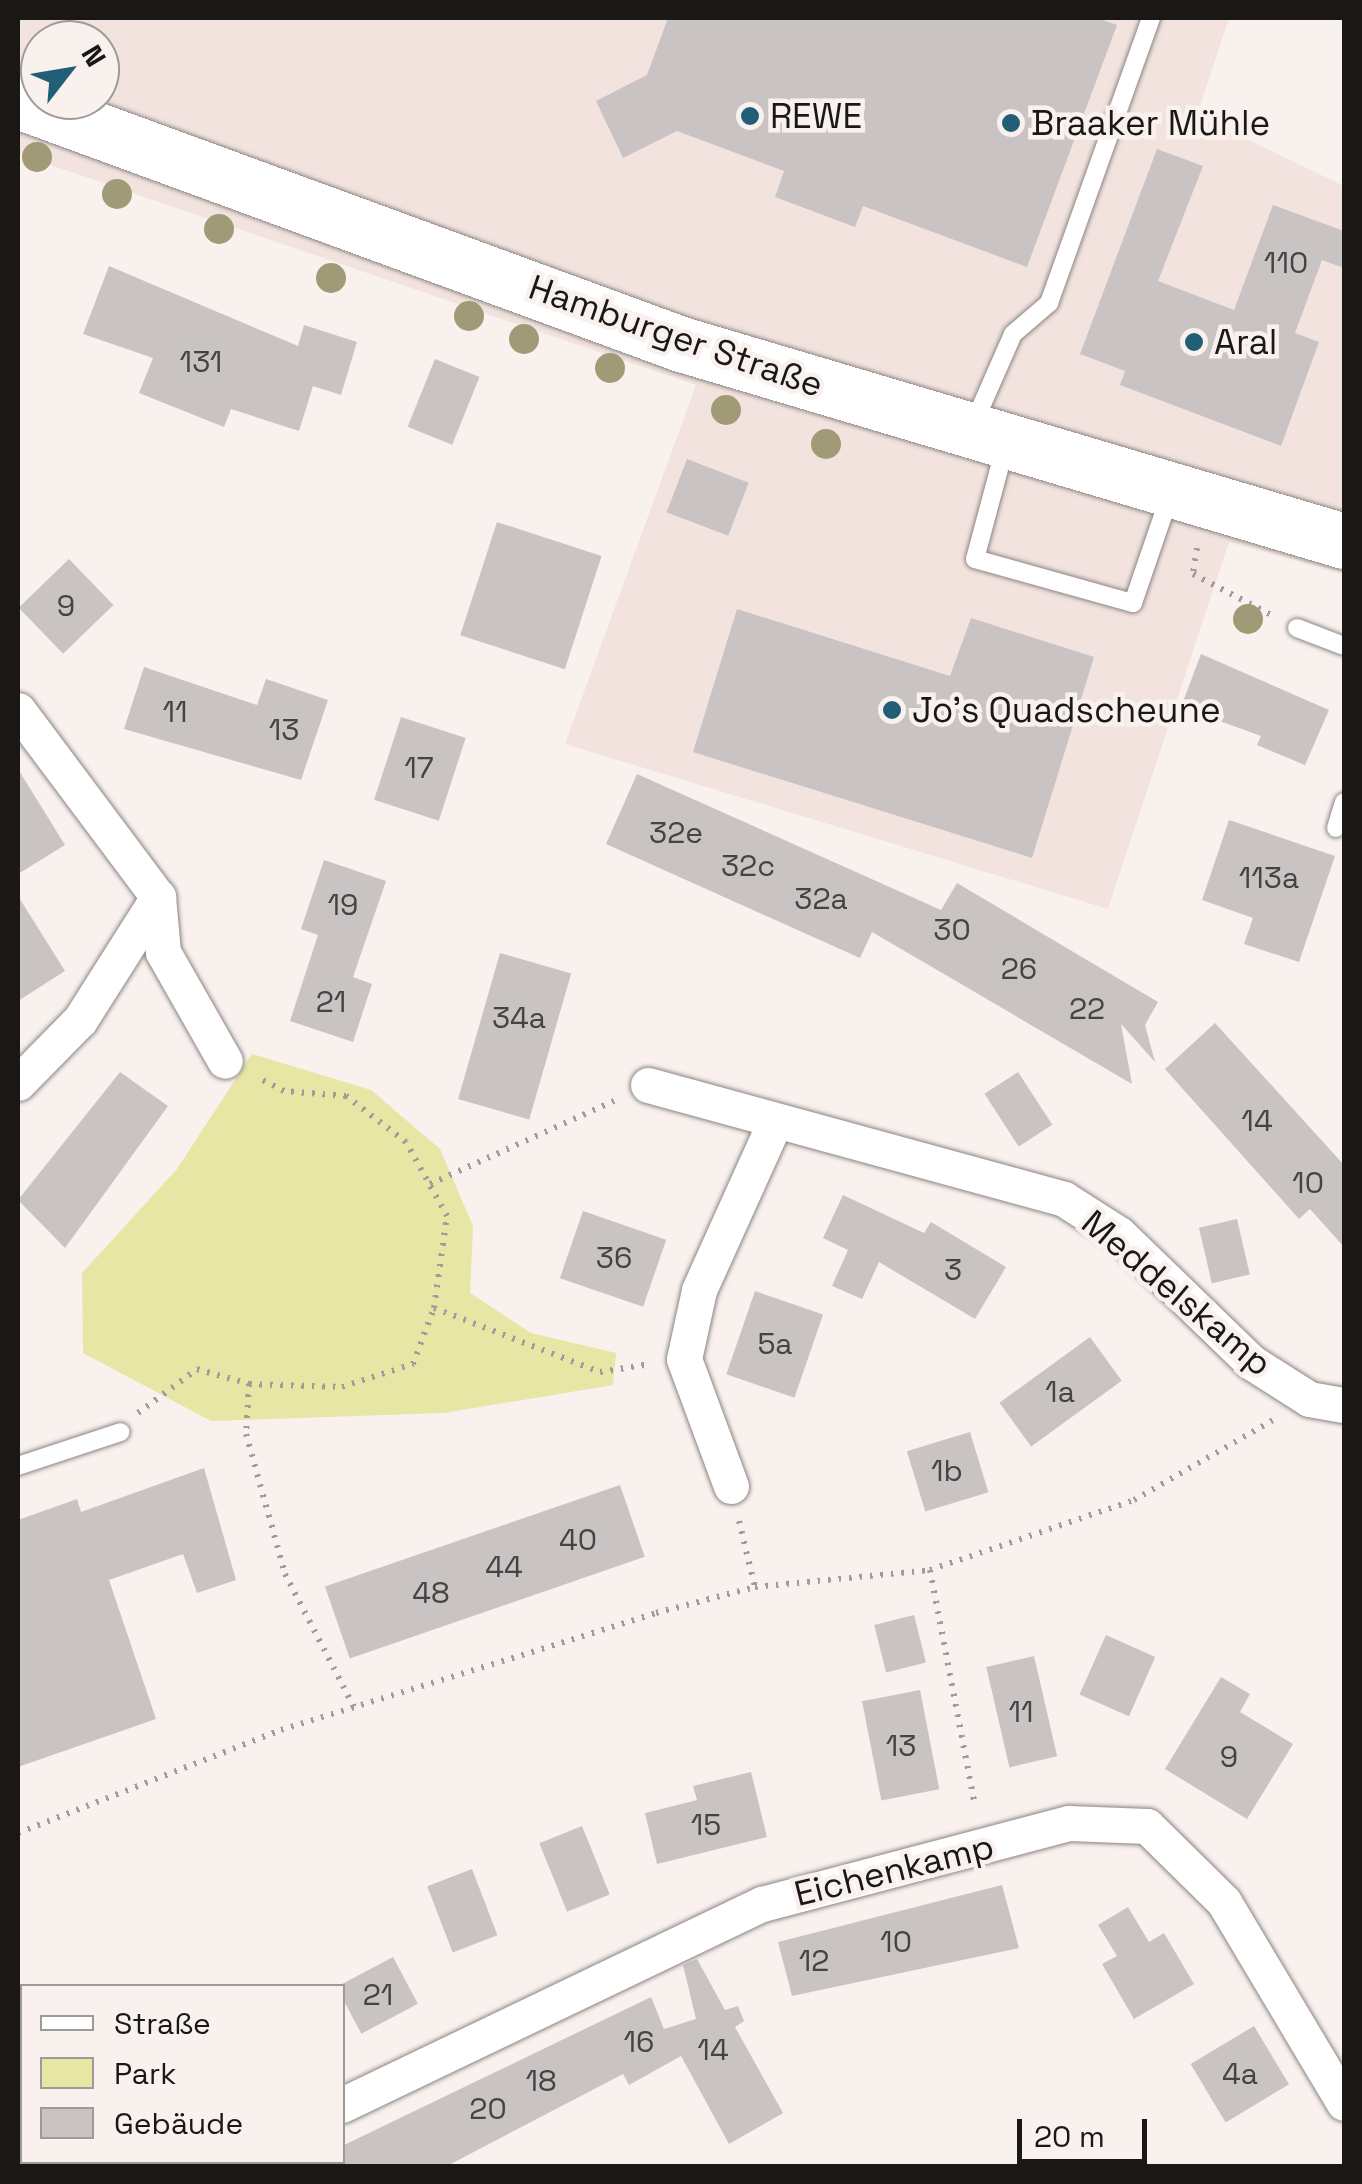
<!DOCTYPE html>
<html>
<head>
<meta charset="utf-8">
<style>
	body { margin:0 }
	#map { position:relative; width:1362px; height:2184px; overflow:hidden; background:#f8f1ee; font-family:"Space Grotesk",sans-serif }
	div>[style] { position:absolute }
	.built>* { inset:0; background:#f3e3de }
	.green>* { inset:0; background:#e8e6a5 }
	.building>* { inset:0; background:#cac3c4; transform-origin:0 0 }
	.path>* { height:6px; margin-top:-3px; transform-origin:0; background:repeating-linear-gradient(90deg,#a19c9a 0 2.5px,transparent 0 10.5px) }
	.roads { filter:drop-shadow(0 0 2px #8c8583) drop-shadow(0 0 2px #8c8583) }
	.service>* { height:18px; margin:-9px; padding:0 9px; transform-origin:9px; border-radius:9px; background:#fff }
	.minor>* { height:35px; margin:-17.5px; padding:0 17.5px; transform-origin:17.5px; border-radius:17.5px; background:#fff }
	.primary>* { height:55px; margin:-27.5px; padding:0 27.5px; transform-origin:27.5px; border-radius:27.5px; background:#fff }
	.trees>* { width:30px; height:30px; margin:-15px; border-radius:50%; background:#a09b76 }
	.dots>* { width:28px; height:28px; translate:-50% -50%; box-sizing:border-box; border:5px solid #f8f1ee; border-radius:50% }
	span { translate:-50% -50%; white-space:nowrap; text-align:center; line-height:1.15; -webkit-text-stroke:9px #f8f1ee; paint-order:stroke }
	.number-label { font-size:30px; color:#464342 }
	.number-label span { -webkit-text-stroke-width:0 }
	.poi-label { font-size:35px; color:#1a1817 }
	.left { translate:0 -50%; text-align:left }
	.street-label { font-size:35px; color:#1a1817 }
	.frame { position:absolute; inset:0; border:20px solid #1a1817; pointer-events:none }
	.legend { position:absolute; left:20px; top:1984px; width:325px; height:180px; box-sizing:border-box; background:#f8f1ee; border:2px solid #9f9a98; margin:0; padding:12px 18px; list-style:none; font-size:30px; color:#1a1817 }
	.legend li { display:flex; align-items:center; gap:20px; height:50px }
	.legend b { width:50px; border:2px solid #9f9a98 }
	.north { position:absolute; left:20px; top:20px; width:100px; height:100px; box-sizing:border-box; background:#f8f1ee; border:2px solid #9f9a98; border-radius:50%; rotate:59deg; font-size:28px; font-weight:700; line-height:40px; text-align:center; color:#1a1817 }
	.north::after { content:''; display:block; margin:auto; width:35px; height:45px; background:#225f76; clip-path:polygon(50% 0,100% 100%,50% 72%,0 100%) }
	.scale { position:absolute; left:1017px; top:2119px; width:130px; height:45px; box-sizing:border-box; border:5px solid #1a1817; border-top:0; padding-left:12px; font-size:30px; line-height:35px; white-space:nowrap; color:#1a1817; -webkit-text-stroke:8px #f8f1ee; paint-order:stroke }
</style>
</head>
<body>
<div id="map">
	<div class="built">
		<i style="clip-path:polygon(evenodd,18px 18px,1229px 18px,1197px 115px,1344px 186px,1344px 573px,1229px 542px,1108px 909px,565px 744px,696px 385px,18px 154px,18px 18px,40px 40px,100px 40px,100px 100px,40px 100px,40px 40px)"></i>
	</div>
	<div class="green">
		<i style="clip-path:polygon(252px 1054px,371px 1090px,440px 1149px,473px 1226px,470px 1293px,531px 1333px,616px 1353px,613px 1385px,444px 1413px,211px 1421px,83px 1353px,82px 1273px,177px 1169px)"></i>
	</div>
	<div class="building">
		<i style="clip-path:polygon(668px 18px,1097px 18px,1117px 25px,1027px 267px,863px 206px,855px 227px,775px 197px,784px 171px,677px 131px,623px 158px,596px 101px,647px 75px)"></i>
		<i style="clip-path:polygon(1157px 149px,1203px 166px,1158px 281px,1234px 310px,1273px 205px,1344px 231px,1344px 268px,1322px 260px,1295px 333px,1319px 342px,1281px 446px,1120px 385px,1125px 371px,1080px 354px)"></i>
		<i style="clip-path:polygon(109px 266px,298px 346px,304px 325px,357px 342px,341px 395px,313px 386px,299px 431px,231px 409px,224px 427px,139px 393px,153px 358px,83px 334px)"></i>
		<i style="left:435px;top:359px;width:48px;height:73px;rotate:22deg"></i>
		<i style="left:687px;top:459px;width:66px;height:57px;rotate:21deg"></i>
		<i style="left:497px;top:522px;width:110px;height:119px;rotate:18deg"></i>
		<i style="left:69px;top:559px;width:64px;height:70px;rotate:46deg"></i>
		<i style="clip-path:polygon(737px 609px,950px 676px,971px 618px,1094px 657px,1032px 858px,693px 752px)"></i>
		<i style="clip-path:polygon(1201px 654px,1329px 710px,1305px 765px,1257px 745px,1261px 736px,1181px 707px)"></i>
		<i style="clip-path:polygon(144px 667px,257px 705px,266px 679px,328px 700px,301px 780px,124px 729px)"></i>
		<i style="left:401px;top:717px;width:68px;height:87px;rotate:18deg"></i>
		<i style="clip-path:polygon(18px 769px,65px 845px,18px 874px)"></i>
		<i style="clip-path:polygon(637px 774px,941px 910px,957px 883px,1158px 1002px,1145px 1025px,1155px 1062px,1121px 1024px,1132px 1084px,872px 932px,860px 958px,606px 844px)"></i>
		<i style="clip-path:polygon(1229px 820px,1335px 856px,1299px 962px,1244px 944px,1253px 918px,1202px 900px)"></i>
		<i style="clip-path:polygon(324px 860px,386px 881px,353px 977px,372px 984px,353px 1042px,290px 1021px,318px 935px,301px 929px)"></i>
		<i style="clip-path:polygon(18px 896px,65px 971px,18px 1001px)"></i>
		<i style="left:500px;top:953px;width:74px;height:152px;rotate:16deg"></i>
		<i style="clip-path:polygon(1215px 1023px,1344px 1165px,1344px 1247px,1310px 1209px,1299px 1219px,1165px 1069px)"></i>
		<i style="clip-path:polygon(120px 1072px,168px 1106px,65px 1248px,18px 1200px)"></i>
		<i style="left:1018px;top:1072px;width:63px;height:40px;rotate:57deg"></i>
		<i style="clip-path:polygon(843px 1195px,924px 1233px,931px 1222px,1006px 1267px,975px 1319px,879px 1262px,862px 1299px,832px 1286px,848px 1250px,823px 1238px)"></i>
		<i style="left:583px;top:1211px;width:88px;height:71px;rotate:19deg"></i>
		<i style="left:1237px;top:1219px;width:57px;height:39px;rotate:77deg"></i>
		<i style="left:755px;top:1291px;width:72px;height:88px;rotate:19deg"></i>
		<i style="left:1090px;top:1337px;width:54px;height:112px;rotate:54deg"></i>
		<i style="left:970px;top:1432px;width:63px;height:66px;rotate:73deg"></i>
		<i style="clip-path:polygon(204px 1468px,236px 1580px,197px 1593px,183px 1554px,109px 1580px,156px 1719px,18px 1767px,18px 1520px,77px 1499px,81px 1512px)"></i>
		<i style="left:620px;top:1485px;width:76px;height:312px;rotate:71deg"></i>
		<i style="left:914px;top:1615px;width:49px;height:41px;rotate:76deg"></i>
		<i style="left:1106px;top:1635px;width:54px;height:65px;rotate:24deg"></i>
		<i style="left:1034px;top:1656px;width:103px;height:49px;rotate:77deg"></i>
		<i style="clip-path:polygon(1221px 1677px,1250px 1694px,1240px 1712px,1293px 1744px,1247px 1819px,1165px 1769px)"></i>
		<i style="left:920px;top:1690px;width:101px;height:59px;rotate:79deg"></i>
		<i style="clip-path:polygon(751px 1772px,767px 1837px,657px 1864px,645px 1813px,697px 1800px,693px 1786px)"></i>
		<i style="left:582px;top:1826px;width:74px;height:46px;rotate:68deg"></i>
		<i style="left:472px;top:1869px;width:71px;height:48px;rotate:69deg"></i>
		<i style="clip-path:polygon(1002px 1885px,1019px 1948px,792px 1996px,778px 1942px)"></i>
		<i style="clip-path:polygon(1128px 1907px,1149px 1942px,1164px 1933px,1194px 1984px,1134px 2019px,1102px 1964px,1117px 1956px,1098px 1925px)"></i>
		<i style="left:393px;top:1957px;width:53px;height:64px;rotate:62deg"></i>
		<i style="clip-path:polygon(697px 1959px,725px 2010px,738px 2006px,744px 2021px,735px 2027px,783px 2113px,729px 2144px,681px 2056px,629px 2085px,623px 2074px,447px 2166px,303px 2166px,342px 2162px,342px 2146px,651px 1997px,664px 2029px,696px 2019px,683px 1965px)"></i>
		<i style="left:1254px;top:2026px;width:68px;height:74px;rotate:59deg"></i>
	</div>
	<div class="path">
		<i style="left:1197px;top:548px;width:26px;rotate:99deg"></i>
		<i style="left:1193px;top:574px;width:90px;rotate:27.7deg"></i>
		<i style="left:430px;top:1184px;width:204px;rotate:-24.3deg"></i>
		<i style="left:434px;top:1308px;width:178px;rotate:21.1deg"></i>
		<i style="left:600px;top:1372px;width:51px;rotate:-9.1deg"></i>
		<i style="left:249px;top:1384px;width:93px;rotate:1.8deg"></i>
		<i style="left:342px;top:1387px;width:75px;rotate:-17.9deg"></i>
		<i style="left:413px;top:1364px;width:60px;rotate:-69.4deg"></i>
		<i style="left:434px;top:1308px;width:93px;rotate:-82deg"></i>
		<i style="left:447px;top:1216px;width:85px;rotate:-119deg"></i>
		<i style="left:406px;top:1142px;width:76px;rotate:-142.5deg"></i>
		<i style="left:346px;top:1096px;width:62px;rotate:-175.4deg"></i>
		<i style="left:284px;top:1091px;width:30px;rotate:-153deg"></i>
		<i style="left:138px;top:1413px;width:74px;rotate:-36.7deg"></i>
		<i style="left:197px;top:1369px;width:54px;rotate:16.1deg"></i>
		<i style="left:249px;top:1384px;width:50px;rotate:93.4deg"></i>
		<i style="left:246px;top:1434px;width:145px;rotate:74.4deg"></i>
		<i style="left:285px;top:1574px;width:150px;rotate:62.6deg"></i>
		<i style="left:739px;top:1521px;width:68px;rotate:76.4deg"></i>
		<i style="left:930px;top:1570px;width:241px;rotate:79.2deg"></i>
		<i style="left:18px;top:1833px;width:282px;rotate:-21.4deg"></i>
		<i style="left:281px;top:1730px;width:393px;rotate:-17.3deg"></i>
		<i style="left:656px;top:1613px;width:102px;rotate:-14.7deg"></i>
		<i style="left:755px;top:1587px;width:176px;rotate:-5.5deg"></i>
		<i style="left:930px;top:1570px;width:216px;rotate:-18.9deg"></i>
		<i style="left:1134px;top:1500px;width:160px;rotate:-29.9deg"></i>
	</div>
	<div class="roads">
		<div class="service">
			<i style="left:973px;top:425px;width:99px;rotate:-66.3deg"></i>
			<i style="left:1013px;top:334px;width:48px;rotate:-40.7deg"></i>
			<i style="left:1049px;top:303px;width:303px;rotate:-70.3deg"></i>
			<i style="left:1005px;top:447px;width:116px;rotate:105deg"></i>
			<i style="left:975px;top:559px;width:164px;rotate:15.6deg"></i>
			<i style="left:1133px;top:603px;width:114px;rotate:-71.1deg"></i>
			<i style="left:1297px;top:628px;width:50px;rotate:21deg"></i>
			<i style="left:1336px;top:828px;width:27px;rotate:-73deg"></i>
			<i style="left:18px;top:1466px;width:108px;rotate:-18.3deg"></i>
		</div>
		<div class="minor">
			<i style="left:18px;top:710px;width:234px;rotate:53.2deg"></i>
			<i style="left:158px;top:897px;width:55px;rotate:84.8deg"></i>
			<i style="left:163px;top:952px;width:125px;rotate:60.4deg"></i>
			<i style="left:18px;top:1083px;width:88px;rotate:-45.5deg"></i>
			<i style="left:80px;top:1020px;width:146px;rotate:-57.6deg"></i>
			<i style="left:648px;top:1085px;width:431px;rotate:15.3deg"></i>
			<i style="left:1064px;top:1199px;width:65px;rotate:32.5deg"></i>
			<i style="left:1119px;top:1234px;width:184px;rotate:44.1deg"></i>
			<i style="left:1251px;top:1362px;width:69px;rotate:32.5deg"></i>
			<i style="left:1309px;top:1399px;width:36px;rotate:10deg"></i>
			<i style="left:731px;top:1486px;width:135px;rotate:-110.3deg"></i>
			<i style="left:684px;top:1359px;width:71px;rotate:-77.7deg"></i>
			<i style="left:699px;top:1290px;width:184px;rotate:-65.7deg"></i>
			<i style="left:342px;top:2105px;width:466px;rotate:-25.6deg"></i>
			<i style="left:762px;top:1904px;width:318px;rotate:-14.8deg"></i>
			<i style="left:1069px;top:1823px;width:78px;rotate:2.2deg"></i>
			<i style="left:1147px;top:1826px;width:108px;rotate:44.6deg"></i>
			<i style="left:1224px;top:1902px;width:234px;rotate:59.2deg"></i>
			<i style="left:215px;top:2166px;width:12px;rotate:-20deg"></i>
		</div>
		<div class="primary">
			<i style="left:18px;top:101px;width:706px;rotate:20.13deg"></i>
			<i style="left:681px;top:344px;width:692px;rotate:16.55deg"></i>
		</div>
	</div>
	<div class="trees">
		<i style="left:37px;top:157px"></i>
		<i style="left:117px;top:194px"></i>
		<i style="left:219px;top:229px"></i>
		<i style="left:331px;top:278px"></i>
		<i style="left:469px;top:316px"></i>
		<i style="left:524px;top:339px"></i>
		<i style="left:610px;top:368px"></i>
		<i style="left:726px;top:410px"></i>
		<i style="left:826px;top:444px"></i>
		<i style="left:1248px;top:619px"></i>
	</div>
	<div class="dots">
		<i style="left:750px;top:116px;background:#225f76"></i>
		<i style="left:1011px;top:123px;background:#225f76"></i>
		<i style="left:1194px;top:342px;background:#225f76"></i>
		<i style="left:892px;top:710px;background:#225f76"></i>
	</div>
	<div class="number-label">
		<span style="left:1286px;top:263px">110</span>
		<span style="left:201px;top:362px">131</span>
		<span style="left:66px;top:606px">9</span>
		<span style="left:175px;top:712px">11</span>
		<span style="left:284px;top:730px">13</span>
		<span style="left:419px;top:768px">17</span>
		<span style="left:676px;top:833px">32e</span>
		<span style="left:748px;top:866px">32c</span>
		<span style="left:1269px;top:878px">113a</span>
		<span style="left:821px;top:899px">32a</span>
		<span style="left:343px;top:905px">19</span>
		<span style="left:952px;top:930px">30</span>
		<span style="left:1019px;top:969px">26</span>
		<span style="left:331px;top:1002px">21</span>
		<span style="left:1087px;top:1009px">22</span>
		<span style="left:519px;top:1018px">34a</span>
		<span style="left:1257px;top:1121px">14</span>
		<span style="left:1308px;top:1183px">10</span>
		<span style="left:614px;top:1258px">36</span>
		<span style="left:953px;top:1270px">3</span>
		<span style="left:775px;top:1344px">5a</span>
		<span style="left:1060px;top:1392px">1a</span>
		<span style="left:947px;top:1471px">1b</span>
		<span style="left:578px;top:1540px">40</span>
		<span style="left:504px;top:1567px">44</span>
		<span style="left:431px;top:1593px">48</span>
		<span style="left:1021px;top:1712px">11</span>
		<span style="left:901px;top:1746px">13</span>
		<span style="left:1229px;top:1757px">9</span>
		<span style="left:706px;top:1825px">15</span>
		<span style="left:896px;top:1942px">10</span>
		<span style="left:814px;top:1961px">12</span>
		<span style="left:378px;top:1995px">21</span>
		<span style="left:639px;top:2042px">16</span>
		<span style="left:713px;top:2050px">14</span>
		<span style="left:1240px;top:2074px">4a</span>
		<span style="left:541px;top:2081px">18</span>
		<span style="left:488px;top:2109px">20</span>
	</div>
	<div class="poi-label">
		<span class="left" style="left:770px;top:116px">REWE</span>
		<span class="left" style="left:1031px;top:123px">Braaker Mühle</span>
		<span class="left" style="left:1214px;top:342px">Aral</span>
		<span class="left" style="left:912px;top:710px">Jo's Quadscheune</span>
	</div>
	<div class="street-label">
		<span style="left:676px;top:336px;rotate:19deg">Hamburger Straße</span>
		<span style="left:1177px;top:1293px;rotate:40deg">Meddelskamp</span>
		<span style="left:894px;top:1870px;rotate:-14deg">Eichenkamp</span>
	</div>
	<div class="frame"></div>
	<ul class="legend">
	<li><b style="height:12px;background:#fff"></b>Straße</li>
	<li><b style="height:28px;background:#e8e6a5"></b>Park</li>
	<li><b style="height:28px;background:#cac3c4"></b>Gebäude</li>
	</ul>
	<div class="north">N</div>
	<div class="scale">20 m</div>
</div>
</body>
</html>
